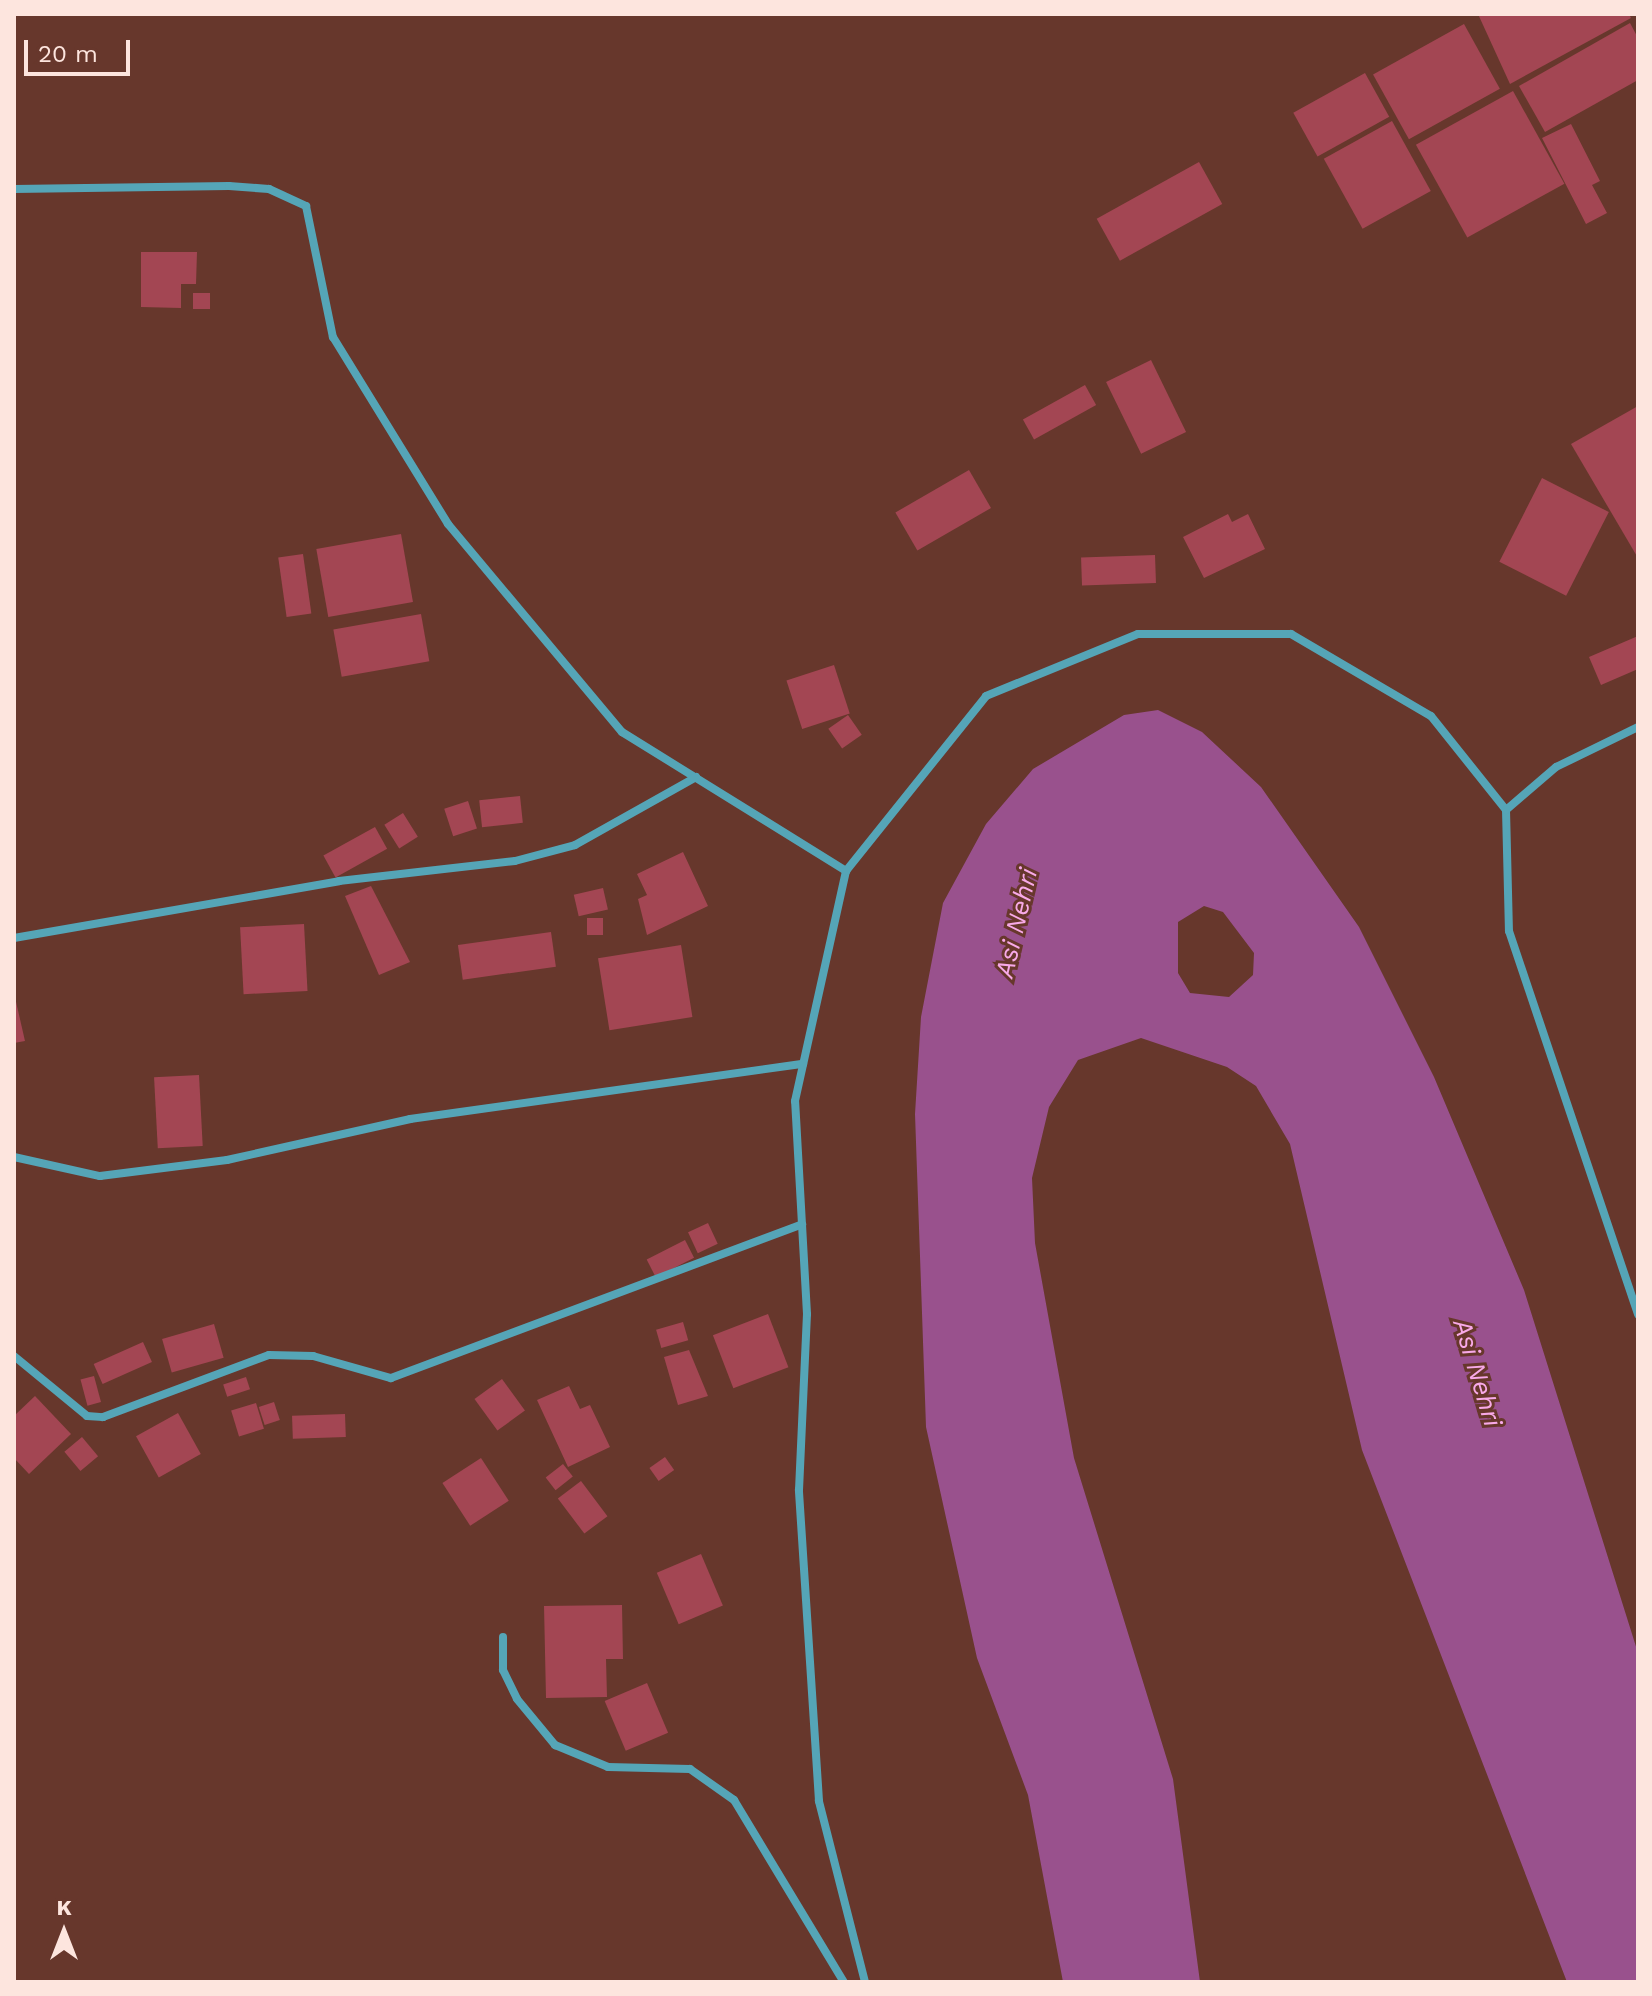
<!DOCTYPE html>
<html>
<head>
<meta charset="utf-8">
<style>
	body { margin:0 }
	#map { position:relative; width:1652px; height:1996px; overflow:hidden; background:#67372c; font-family:"Work Sans",sans-serif }
	div>[style] { position:absolute }
	.water>* { inset:0; background:#99518d }
	.building>* { inset:0; background:#a34653; transform-origin:0 0 }
	.minor>* { height:8px; margin:-4px; padding:0 4px; transform-origin:4px; border-radius:4px; background:#55a5b7 }
	span { translate:-50% -50%; white-space:nowrap; text-align:center; line-height:1.15; -webkit-text-stroke:6px #67372c; paint-order:stroke }
	.water-label { font-size:26px; color:#f8a9e8; font-style:italic }
	.frame { position:absolute; inset:0; border:16px solid #fde5de; pointer-events:none }
	.north { position:absolute; left:24px; top:1892px; width:80px; height:80px; -webkit-text-stroke:6px #67372c; paint-order:stroke; rotate:0deg; font-size:22px; font-weight:700; line-height:32px; text-align:center; color:#fde5de }
	.north::after { content:''; display:block; margin:auto; width:28px; height:36px; background:#fde5de; clip-path:polygon(50% 0,100% 100%,50% 72%,0 100%) }
	.scale { position:absolute; left:24px; top:40px; width:106px; height:36px; box-sizing:border-box; border:4px solid #fde5de; border-top:0; padding-left:10px; font-size:24px; line-height:28px; white-space:nowrap; color:#fde5de; -webkit-text-stroke:6px #67372c; paint-order:stroke }
</style>
</head>
<body>
<div id="map">
	<div class="water">
		<i style="clip-path:polygon(evenodd,1158px 710px,1202px 732px,1261px 787px,1359px 927px,1434px 1077px,1524px 1290px,1638px 1653px,1638px 1982px,1567px 1982px,1362px 1450px,1290px 1144px,1256px 1086px,1227px 1067px,1141px 1038px,1078px 1060px,1049px 1107px,1032px 1178px,1035px 1243px,1074px 1458px,1173px 1779px,1200px 1982px,1063px 1982px,1028px 1795px,977px 1658px,926px 1427px,915px 1114px,921px 1017px,943px 903px,986px 824px,1033px 769px,1124px 715px,1158px 710px,1204px 906px,1223px 912px,1254px 953px,1253px 975px,1229px 997px,1190px 993px,1178px 973px,1178px 922px,1204px 906px)"></i>
	</div>
	<div class="building">
		<i style="clip-path:polygon(1478px 14px,1629px 14px,1631px 18px,1510px 84px)"></i>
		<i style="clip-path:polygon(1630px 23px,1638px 38px,1638px 80px,1545px 132px,1519px 86px)"></i>
		<i style="left:1464px;top:24px;width:74px;height:104px;rotate:61deg"></i>
		<i style="left:1365px;top:73px;width:50px;height:82px;rotate:61deg"></i>
		<i style="left:1513px;top:91px;width:106px;height:111px;rotate:61deg"></i>
		<i style="left:1392px;top:121px;width:80px;height:78px;rotate:61deg"></i>
		<i style="clip-path:polygon(1571px 124px,1600px 181px,1592px 185px,1607px 213px,1586px 224px,1542px 138px)"></i>
		<i style="left:1199px;top:162px;width:48px;height:117px;rotate:61deg"></i>
		<i style="clip-path:polygon(141px 252px,197px 252px,196px 284px,181px 284px,181px 308px,141px 307px)"></i>
		<i style="left:193px;top:293px;width:17px;height:16px"></i>
		<i style="left:1151px;top:360px;width:80px;height:50px;rotate:64deg"></i>
		<i style="left:1085px;top:385px;width:23px;height:71px;rotate:61deg"></i>
		<i style="clip-path:polygon(1638px 406px,1638px 558px,1571px 444px)"></i>
		<i style="left:969px;top:470px;width:44px;height:85px;rotate:60deg"></i>
		<i style="left:1542px;top:478px;width:75px;height:94px;rotate:27deg"></i>
		<i style="clip-path:polygon(1228px 514px,1232px 522px,1248px 514px,1265px 549px,1204px 578px,1183px 537px)"></i>
		<i style="left:401px;top:534px;width:69px;height:86px;rotate:80deg"></i>
		<i style="left:303px;top:554px;width:60px;height:25px;rotate:82deg"></i>
		<i style="left:1155px;top:555px;width:28px;height:74px;rotate:88deg"></i>
		<i style="left:421px;top:614px;width:48px;height:89px;rotate:80deg"></i>
		<i style="clip-path:polygon(1638px 636px,1638px 669px,1601px 685px,1589px 657px)"></i>
		<i style="left:834px;top:665px;width:51px;height:50px;rotate:72deg"></i>
		<i style="left:848px;top:715px;width:24px;height:24px;rotate:55deg"></i>
		<i style="left:520px;top:796px;width:27px;height:41px;rotate:84deg"></i>
		<i style="left:468px;top:801px;width:29px;height:25px;rotate:72deg"></i>
		<i style="left:403px;top:813px;width:28px;height:22px;rotate:58deg"></i>
		<i style="left:375px;top:827px;width:25px;height:59px;rotate:61deg"></i>
		<i style="clip-path:polygon(683px 852px,708px 906px,647px 935px,638px 899px,647px 895px,637px 874px)"></i>
		<i style="clip-path:polygon(371px 886px,410px 962px,379px 975px,345px 896px)"></i>
		<i style="left:603px;top:888px;width:22px;height:30px;rotate:77deg"></i>
		<i style="left:587px;top:918px;width:16px;height:17px"></i>
		<i style="left:304px;top:924px;width:67px;height:64px;rotate:87deg"></i>
		<i style="left:551px;top:932px;width:35px;height:94px;rotate:82deg"></i>
		<i style="left:681px;top:945px;width:73px;height:84px;rotate:81deg"></i>
		<i style="clip-path:polygon(14px 993px,25px 1041px,14px 1043px)"></i>
		<i style="left:199px;top:1075px;width:71px;height:45px;rotate:87deg"></i>
		<i style="left:708px;top:1223px;width:23px;height:22px;rotate:65deg"></i>
		<i style="left:685px;top:1240px;width:20px;height:43px;rotate:63deg"></i>
		<i style="left:768px;top:1314px;width:57px;height:59px;rotate:69deg"></i>
		<i style="left:683px;top:1322px;width:19px;height:28px;rotate:74deg"></i>
		<i style="left:214px;top:1324px;width:35px;height:54px;rotate:74deg"></i>
		<i style="left:143px;top:1342px;width:22px;height:54px;rotate:66deg"></i>
		<i style="clip-path:polygon(689px 1350px,708px 1396px,678px 1405px,664px 1357px)"></i>
		<i style="left:94px;top:1376px;width:27px;height:14px;rotate:75deg"></i>
		<i style="left:246px;top:1377px;width:13px;height:24px;rotate:72deg"></i>
		<i style="left:502px;top:1379px;width:39px;height:34px;rotate:54deg"></i>
		<i style="clip-path:polygon(569px 1386px,580px 1409px,590px 1405px,610px 1447px,568px 1467px,537px 1400px)"></i>
		<i style="clip-path:polygon(35px 1396px,71px 1434px,29px 1474px,14px 1458px,14px 1416px)"></i>
		<i style="left:274px;top:1402px;width:19px;height:16px;rotate:72deg"></i>
		<i style="left:256px;top:1403px;width:27px;height:26px;rotate:73deg"></i>
		<i style="left:178px;top:1413px;width:47px;height:48px;rotate:61deg"></i>
		<i style="left:345px;top:1414px;width:23px;height:53px;rotate:88deg"></i>
		<i style="left:82px;top:1437px;width:25px;height:23px;rotate:50deg"></i>
		<i style="left:665px;top:1457px;width:16px;height:19px;rotate:55deg"></i>
		<i style="left:481px;top:1458px;width:51px;height:46px;rotate:57deg"></i>
		<i style="left:563px;top:1464px;width:16px;height:22px;rotate:52deg"></i>
		<i style="left:581px;top:1481px;width:44px;height:29px;rotate:53deg"></i>
		<i style="left:701px;top:1554px;width:56px;height:48px;rotate:67deg"></i>
		<i style="clip-path:polygon(622px 1605px,623px 1659px,606px 1659px,607px 1697px,546px 1698px,544px 1606px)"></i>
		<i style="left:647px;top:1683px;width:54px;height:46px;rotate:67deg"></i>
	</div>
	<div class="minor">
		<i style="left:14px;top:189px;width:215px;rotate:-0.8deg"></i>
		<i style="left:229px;top:186px;width:40px;rotate:4.3deg"></i>
		<i style="left:269px;top:189px;width:41px;rotate:24.7deg"></i>
		<i style="left:306px;top:206px;width:134px;rotate:78.4deg"></i>
		<i style="left:333px;top:337px;width:220px;rotate:58.4deg"></i>
		<i style="left:448px;top:524px;width:271px;rotate:50.1deg"></i>
		<i style="left:622px;top:732px;width:264px;rotate:31.8deg"></i>
		<i style="left:1506px;top:810px;width:121px;rotate:88.6deg"></i>
		<i style="left:1509px;top:931px;width:405px;rotate:71.4deg"></i>
		<i style="left:14px;top:938px;width:330px;rotate:-9.9deg"></i>
		<i style="left:339px;top:881px;width:177px;rotate:-6.5deg"></i>
		<i style="left:515px;top:861px;width:62px;rotate:-14.9deg"></i>
		<i style="left:575px;top:845px;width:139px;rotate:-29.3deg"></i>
		<i style="left:14px;top:1157px;width:88px;rotate:12.5deg"></i>
		<i style="left:100px;top:1176px;width:128px;rotate:-7.2deg"></i>
		<i style="left:227px;top:1160px;width:188px;rotate:-12.6deg"></i>
		<i style="left:410px;top:1119px;width:397px;rotate:-8deg"></i>
		<i style="left:14px;top:1356px;width:94px;rotate:39.4deg"></i>
		<i style="left:87px;top:1416px;width:16px;rotate:4deg"></i>
		<i style="left:103px;top:1417px;width:177px;rotate:-20.5deg"></i>
		<i style="left:269px;top:1355px;width:44px;rotate:1.3deg"></i>
		<i style="left:313px;top:1356px;width:81px;rotate:15.8deg"></i>
		<i style="left:391px;top:1378px;width:439px;rotate:-20.5deg"></i>
		<i style="left:503px;top:1637px;width:33px;rotate:90deg"></i>
		<i style="left:503px;top:1670px;width:32px;rotate:64deg"></i>
		<i style="left:517px;top:1699px;width:60px;rotate:50.4deg"></i>
		<i style="left:555px;top:1745px;width:57px;rotate:22.5deg"></i>
		<i style="left:608px;top:1767px;width:82px;rotate:1.4deg"></i>
		<i style="left:690px;top:1769px;width:54px;rotate:35.2deg"></i>
		<i style="left:734px;top:1800px;width:213px;rotate:58.9deg"></i>
		<i style="left:865px;top:1982px;width:187px;rotate:-104.3deg"></i>
		<i style="left:819px;top:1801px;width:312px;rotate:-93.7deg"></i>
		<i style="left:799px;top:1490px;width:176px;rotate:-87.4deg"></i>
		<i style="left:807px;top:1314px;width:213px;rotate:-93.2deg"></i>
		<i style="left:795px;top:1101px;width:236px;rotate:-77.5deg"></i>
		<i style="left:846px;top:871px;width:224px;rotate:-51.3deg"></i>
		<i style="left:986px;top:696px;width:164px;rotate:-22.2deg"></i>
		<i style="left:1138px;top:634px;width:153px"></i>
		<i style="left:1291px;top:634px;width:162px;rotate:30.4deg"></i>
		<i style="left:1431px;top:716px;width:120px;rotate:51.4deg"></i>
		<i style="left:1506px;top:810px;width:66px;rotate:-40.7deg"></i>
		<i style="left:1556px;top:767px;width:91px;rotate:-26deg"></i>
	</div>
	<div class="water-label">
		<span style="left:1017px;top:923px;rotate:-77deg">Asi Nehri</span>
		<span style="left:1477px;top:1373px;rotate:73deg">Asi Nehri</span>
	</div>
	<div class="frame"></div>
	<div class="north">K</div>
	<div class="scale">20 m</div>
</div>
</body>
</html>
